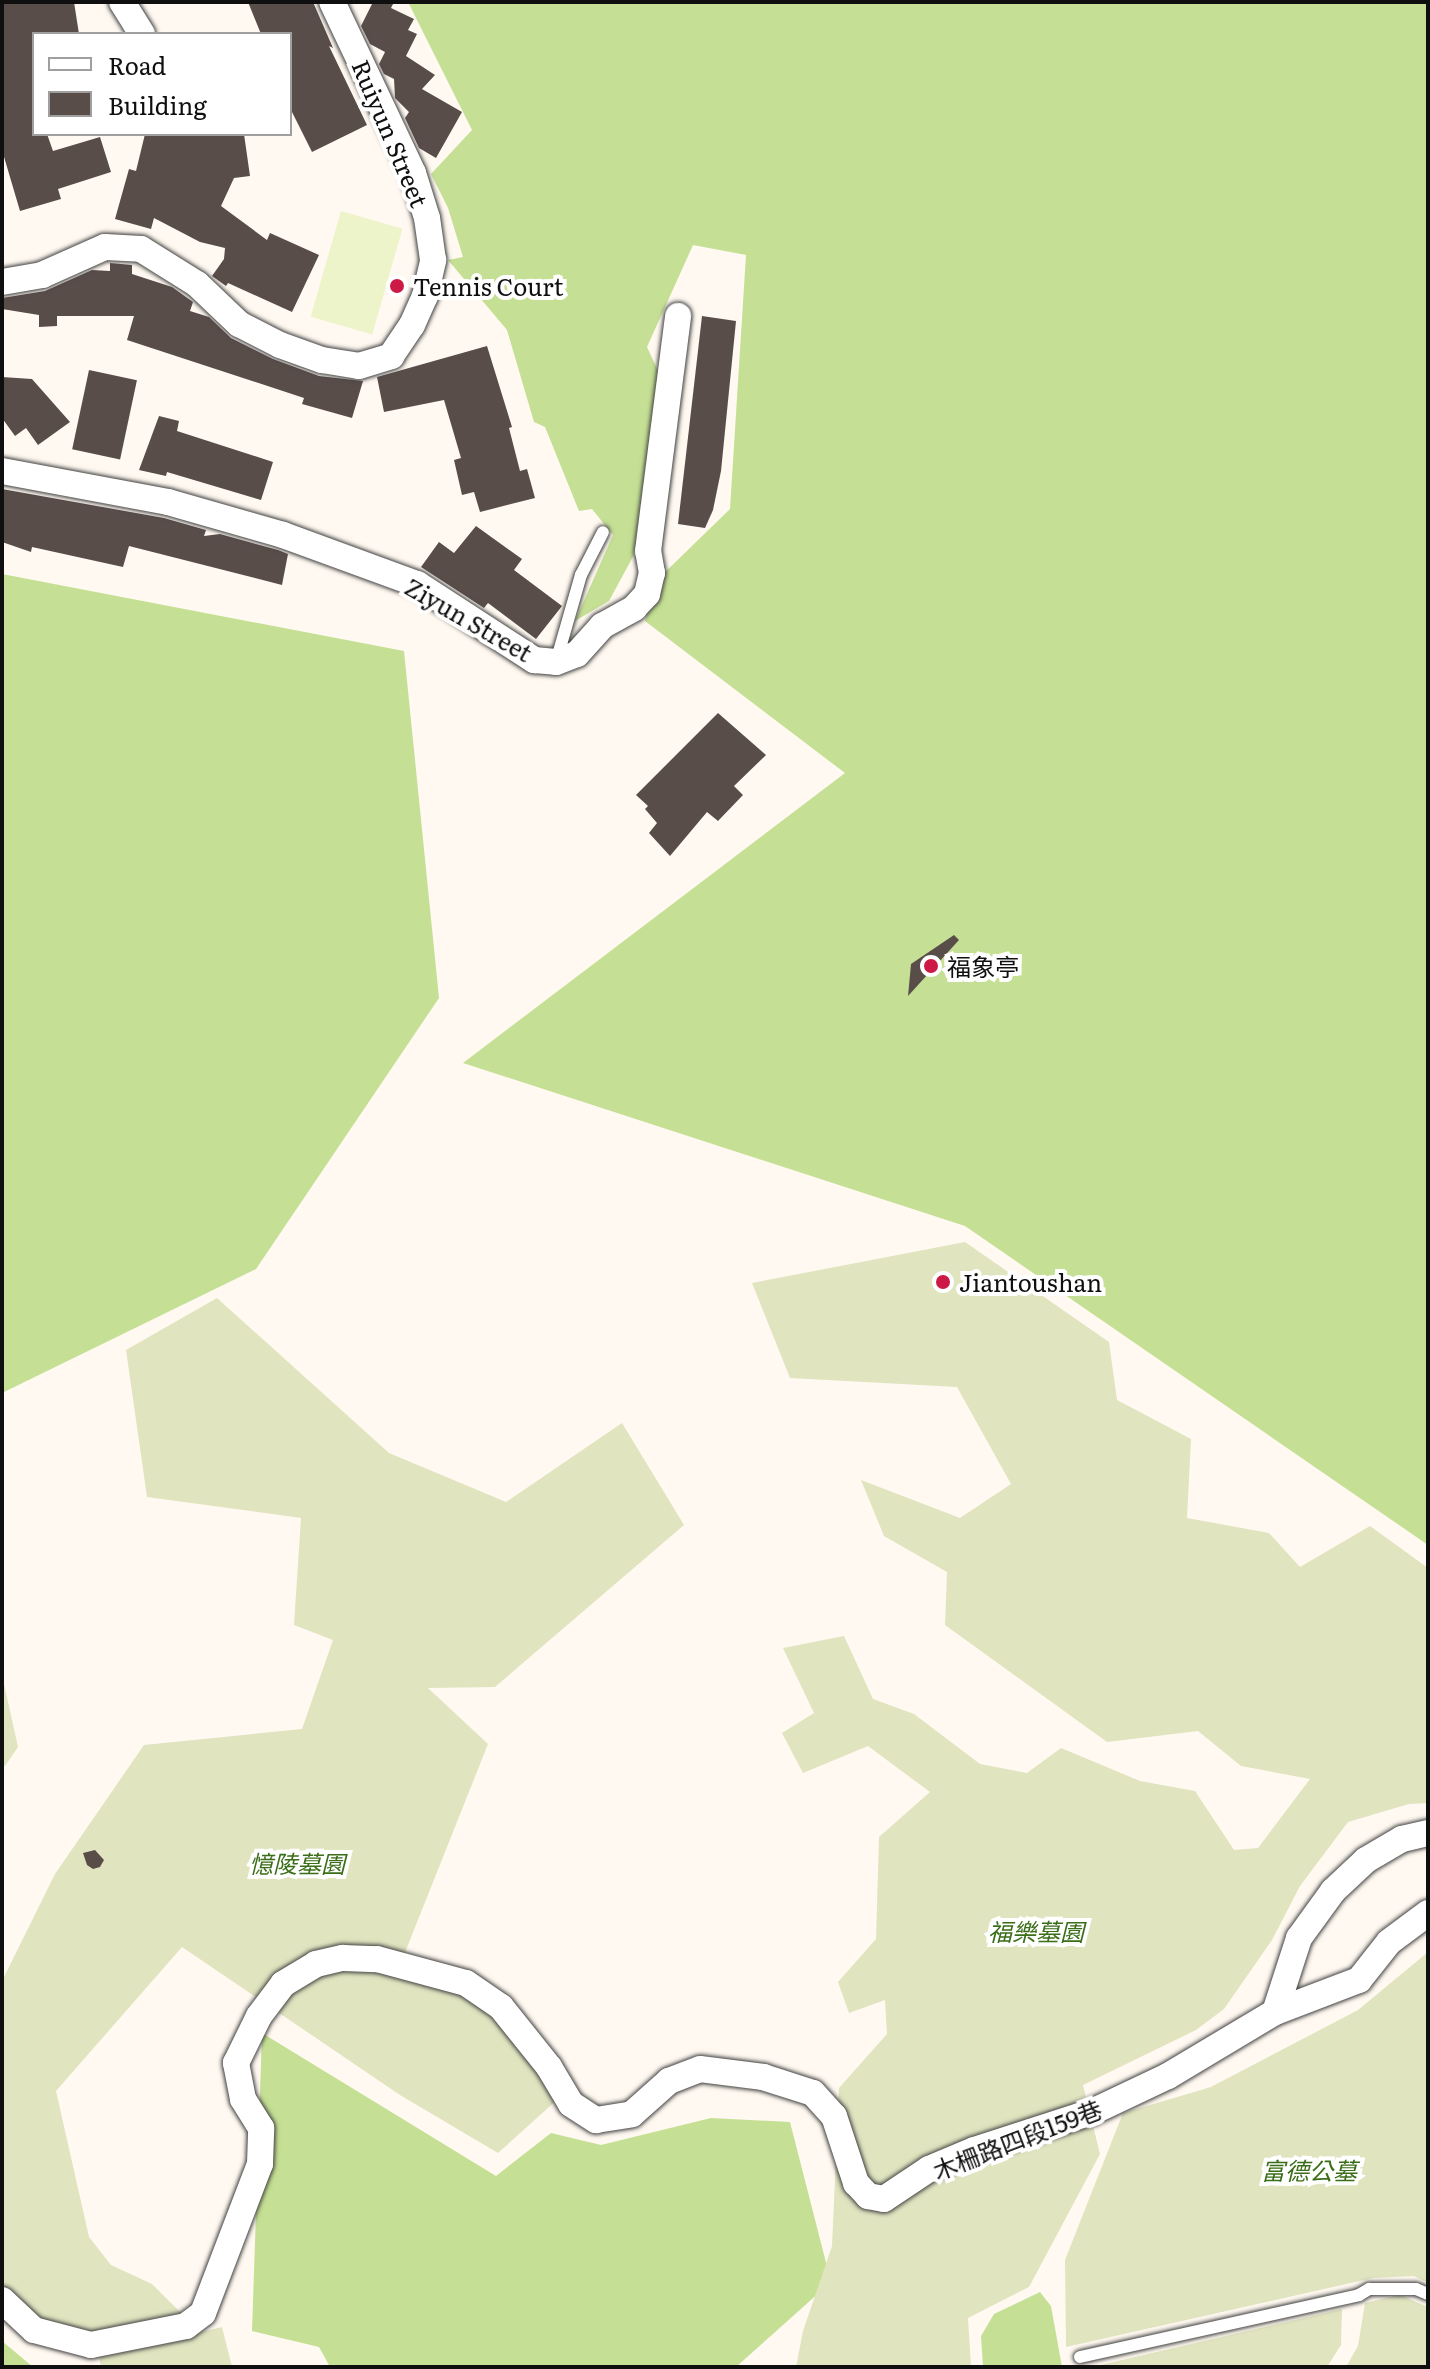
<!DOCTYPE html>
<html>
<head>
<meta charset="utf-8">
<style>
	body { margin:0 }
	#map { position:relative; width:1430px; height:2369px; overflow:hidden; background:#fff9f1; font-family:Literata,"Noto Sans TC",serif }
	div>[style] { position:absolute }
	.forest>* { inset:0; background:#c5e094 }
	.cemetery>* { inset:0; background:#e0e4bf }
	.pitch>* { inset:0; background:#eef4c9; transform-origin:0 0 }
	.building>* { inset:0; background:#594d4a; transform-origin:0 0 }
	.roads { filter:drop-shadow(0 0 2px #424242) drop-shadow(0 0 2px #424242) }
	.service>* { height:12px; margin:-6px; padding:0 6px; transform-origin:6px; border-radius:6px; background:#fff }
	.minor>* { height:26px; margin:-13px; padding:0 13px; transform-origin:13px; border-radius:13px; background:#fff }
	.dots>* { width:22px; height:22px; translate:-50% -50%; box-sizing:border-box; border:4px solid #fff; border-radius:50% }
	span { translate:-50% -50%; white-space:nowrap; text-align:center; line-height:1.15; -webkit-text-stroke:8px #fff; paint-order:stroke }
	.street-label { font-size:24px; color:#0f0f0f }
	.poi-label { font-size:24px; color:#0f0f0f }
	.left { translate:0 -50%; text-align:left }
	.park-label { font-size:24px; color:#3b6e18; font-style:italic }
	.frame { position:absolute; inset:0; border:4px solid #0f0f0f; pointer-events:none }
	.legend { position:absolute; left:32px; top:32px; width:260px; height:104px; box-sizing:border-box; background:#fff; border:2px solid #9f9f9f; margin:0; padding:10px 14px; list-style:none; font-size:24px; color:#0f0f0f }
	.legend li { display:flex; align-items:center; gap:16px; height:40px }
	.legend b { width:40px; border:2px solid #9f9f9f }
</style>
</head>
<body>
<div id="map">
	<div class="forest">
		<i style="clip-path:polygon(408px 2px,1428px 2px,1428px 1545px,965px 1226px,463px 1063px,845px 773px,645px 621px,658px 579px,730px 509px,746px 255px,693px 245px,647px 347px,660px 375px,636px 551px,609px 601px,575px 621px,613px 535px,592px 509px,579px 511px,545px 427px,534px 422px,507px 330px,448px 260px,463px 257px,448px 208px,431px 174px,472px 130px)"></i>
		<i style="clip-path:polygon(2px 574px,404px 651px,439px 998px,256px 1269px,2px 1393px)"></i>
		<i style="clip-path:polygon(262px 2033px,496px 2176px,551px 2133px,601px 2145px,711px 2118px,790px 2122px,831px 2282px,736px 2367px,330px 2367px,319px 2347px,252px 2331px)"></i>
		<i style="clip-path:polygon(1040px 2292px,1051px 2306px,1062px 2367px,983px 2367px,981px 2336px,994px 2314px)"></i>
		<i style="clip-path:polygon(2px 2341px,33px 2367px,2px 2367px)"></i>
	</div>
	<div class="cemetery">
		<i style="clip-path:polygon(965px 1242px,1109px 1342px,1117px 1400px,1191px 1439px,1187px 1518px,1269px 1533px,1300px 1567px,1370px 1526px,1428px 1568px,1428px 1803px,1409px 1804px,1348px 1822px,1300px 1886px,1272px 1940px,1224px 2009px,1196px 2030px,1083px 2085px,1100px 2154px,1029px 2287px,968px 2318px,971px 2367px,796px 2367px,803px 2331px,832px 2246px,839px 2088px,887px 2034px,885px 2000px,849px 2013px,838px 1982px,876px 1939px,879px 1837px,930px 1792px,868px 1746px,803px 1773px,782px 1733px,814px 1713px,783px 1648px,844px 1636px,873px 1699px,914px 1714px,980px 1764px,1027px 1773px,1061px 1748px,1140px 1781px,1195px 1791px,1234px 1850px,1258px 1848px,1310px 1779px,1241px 1766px,1198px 1731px,1107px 1742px,945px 1625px,947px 1572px,884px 1536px,861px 1480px,960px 1518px,1011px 1484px,957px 1387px,790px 1378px,752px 1283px)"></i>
		<i style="clip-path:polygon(217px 1298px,389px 1453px,506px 1502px,622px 1423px,684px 1525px,495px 1687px,428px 1688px,488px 1744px,402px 1960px,482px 2003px,559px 2098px,498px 2153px,400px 2095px,182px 1947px,56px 2091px,89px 2237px,111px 2265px,152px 2284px,189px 2321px,128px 2346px,20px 2313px,2px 2292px,2px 1981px,55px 1874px,144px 1745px,302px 1729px,333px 1640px,294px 1625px,301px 1518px,147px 1497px,126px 1350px)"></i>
		<i style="clip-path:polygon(2px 1675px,18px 1747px,5px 1766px,2px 1764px)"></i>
		<i style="clip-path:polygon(1428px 1952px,1428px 2283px,1414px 2276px,1373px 2278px,1066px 2347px,1065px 2260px,1123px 2113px,1211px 2087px,1358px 2010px)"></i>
		<i style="clip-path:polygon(1400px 2295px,1428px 2307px,1428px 2367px,1346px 2367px,1358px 2346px,1365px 2303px)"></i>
		<i style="clip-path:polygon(1342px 2309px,1341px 2345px,1327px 2367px,1092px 2367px)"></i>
		<i style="clip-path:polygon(222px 2327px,232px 2367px,101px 2367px,99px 2357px)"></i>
	</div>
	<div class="pitch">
		<i style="left:341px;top:211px;width:64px;height:110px;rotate:16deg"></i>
	</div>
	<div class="building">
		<i style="clip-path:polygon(2px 2px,74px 2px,79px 34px,34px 34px,34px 134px,47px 134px,53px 151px,100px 137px,111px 172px,58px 189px,61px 199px,20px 211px,2px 150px)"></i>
		<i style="clip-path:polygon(248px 2px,313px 2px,333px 48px,329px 46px,367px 125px,312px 152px,290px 108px,290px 34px,261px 34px)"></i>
		<i style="clip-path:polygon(373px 2px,394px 2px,391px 8px,414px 19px,408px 30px,417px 34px,406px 56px,435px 75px,422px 89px,462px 112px,436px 158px,419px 148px,405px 118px,409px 112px,395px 98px,394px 79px,384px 74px,379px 64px,385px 52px,370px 44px,361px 26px)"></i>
		<i style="clip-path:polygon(145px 134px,244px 134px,250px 176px,234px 178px,221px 206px,267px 240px,270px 233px,319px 255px,292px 312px,228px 283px,226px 286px,212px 276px,224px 259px,225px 248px,200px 242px,154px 218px,151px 229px,115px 219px,129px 169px,136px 171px)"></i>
		<i style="clip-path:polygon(110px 263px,132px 265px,132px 274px,172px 287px,193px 302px,190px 311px,209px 317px,231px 338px,273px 359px,319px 376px,363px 381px,352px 418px,302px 404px,304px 398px,127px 340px,134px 316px,57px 316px,57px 326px,39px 327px,39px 315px,2px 309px,2px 298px,45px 291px,92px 270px,110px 271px)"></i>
		<i style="clip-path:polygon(702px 316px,736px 321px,721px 471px,713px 510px,705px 528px,678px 524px)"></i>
		<i style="clip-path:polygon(487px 346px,512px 427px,509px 428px,520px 471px,527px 469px,535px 498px,480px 512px,474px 492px,462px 495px,454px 460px,461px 458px,444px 400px,384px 412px,377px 377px)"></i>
		<i style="left:89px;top:370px;width:49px;height:81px;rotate:12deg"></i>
		<i style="clip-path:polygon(2px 377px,32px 379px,70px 422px,38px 445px,26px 428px,15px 436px,2px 418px)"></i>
		<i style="clip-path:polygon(159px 416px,179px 421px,177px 431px,273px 462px,261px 500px,167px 472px,166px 476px,139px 470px)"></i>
		<i style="clip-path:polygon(2px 489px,164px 518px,206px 530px,204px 536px,220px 534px,278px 550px,288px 554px,282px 585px,129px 546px,123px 567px,32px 547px,31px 552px,2px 542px)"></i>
		<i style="clip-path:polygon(476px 526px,522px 559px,514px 570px,562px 606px,536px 639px,488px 603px,484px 608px,421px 567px,439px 542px,454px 553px)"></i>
		<i style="clip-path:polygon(718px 713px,766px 755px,734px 786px,743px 795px,718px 821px,707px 812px,670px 856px,649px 833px,657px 823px,645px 809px,648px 806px,636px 795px)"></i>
		<i style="clip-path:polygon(954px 935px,959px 940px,908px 996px,911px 964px)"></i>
		<i style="clip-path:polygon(95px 1850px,104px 1860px,100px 1867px,93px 1869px,87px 1865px,83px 1853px)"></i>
	</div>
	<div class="roads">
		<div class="service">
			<i style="left:556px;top:662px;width:91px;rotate:-74deg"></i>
			<i style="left:581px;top:575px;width:48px;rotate:-62.9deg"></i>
			<i style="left:1080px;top:2357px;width:286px;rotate:-12.5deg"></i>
			<i style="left:1359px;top:2295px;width:12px;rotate:-31deg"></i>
			<i style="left:1369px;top:2289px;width:47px"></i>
			<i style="left:1416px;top:2289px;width:13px;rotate:23deg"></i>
		</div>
		<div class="minor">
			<i style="left:122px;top:2px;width:38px;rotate:58deg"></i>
			<i style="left:2px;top:282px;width:41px;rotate:-9.9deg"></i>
			<i style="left:42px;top:275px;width:69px;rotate:-24deg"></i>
			<i style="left:105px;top:247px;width:36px;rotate:3deg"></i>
			<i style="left:141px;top:249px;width:66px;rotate:32deg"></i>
			<i style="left:197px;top:284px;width:58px;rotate:43.6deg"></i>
			<i style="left:239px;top:324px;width:46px;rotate:27.1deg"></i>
			<i style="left:280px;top:345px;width:45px;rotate:19.7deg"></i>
			<i style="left:322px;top:360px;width:37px;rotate:9deg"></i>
			<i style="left:359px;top:366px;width:34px;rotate:-17deg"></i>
			<i style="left:391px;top:356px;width:37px;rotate:-56deg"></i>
			<i style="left:412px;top:325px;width:32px;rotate:-66deg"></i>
			<i style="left:425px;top:296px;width:37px;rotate:-77deg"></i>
			<i style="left:433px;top:260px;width:42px;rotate:-98.1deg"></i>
			<i style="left:427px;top:218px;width:47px;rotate:-107.3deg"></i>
			<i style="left:413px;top:173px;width:189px;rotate:-115.3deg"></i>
			<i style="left:2px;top:471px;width:169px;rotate:10.6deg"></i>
			<i style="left:168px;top:502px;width:120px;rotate:16deg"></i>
			<i style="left:283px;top:535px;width:143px;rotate:20.1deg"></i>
			<i style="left:417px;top:584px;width:140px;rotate:33deg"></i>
			<i style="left:534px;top:660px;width:22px;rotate:5deg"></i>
			<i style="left:556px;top:662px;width:22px;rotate:-21deg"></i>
			<i style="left:577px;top:654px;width:38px;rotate:-48deg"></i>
			<i style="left:602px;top:626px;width:37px;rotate:-29deg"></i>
			<i style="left:634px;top:608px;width:19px;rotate:-47deg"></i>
			<i style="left:647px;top:594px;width:22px;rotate:-77deg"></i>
			<i style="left:652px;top:573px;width:22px;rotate:-100deg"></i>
			<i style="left:648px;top:551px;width:237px;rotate:-82.7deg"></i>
			<i style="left:1275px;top:2012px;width:78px;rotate:-72deg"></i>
			<i style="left:1299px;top:1938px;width:58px;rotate:-54.1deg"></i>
			<i style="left:1333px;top:1891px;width:45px;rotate:-43.2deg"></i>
			<i style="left:1366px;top:1860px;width:42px;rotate:-30.3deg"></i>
			<i style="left:1402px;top:1839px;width:27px;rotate:-13deg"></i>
			<i style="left:2px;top:2300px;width:44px;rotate:43.2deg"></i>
			<i style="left:34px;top:2330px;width:59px;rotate:14.7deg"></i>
			<i style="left:91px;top:2345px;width:97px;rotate:-11.3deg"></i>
			<i style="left:186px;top:2326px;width:21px;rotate:-37deg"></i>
			<i style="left:203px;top:2313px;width:160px;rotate:-69.1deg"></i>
			<i style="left:260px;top:2164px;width:36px;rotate:-88deg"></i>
			<i style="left:261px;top:2128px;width:34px;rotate:-122deg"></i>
			<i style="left:243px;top:2099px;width:37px;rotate:-101deg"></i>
			<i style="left:236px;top:2063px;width:52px;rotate:-63.9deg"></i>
			<i style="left:259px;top:2016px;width:40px;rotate:-53deg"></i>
			<i style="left:283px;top:1984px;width:39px;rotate:-31deg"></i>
			<i style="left:316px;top:1964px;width:28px;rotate:-13deg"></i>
			<i style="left:343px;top:1958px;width:34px;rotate:2deg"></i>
			<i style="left:377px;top:1959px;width:92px;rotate:15.1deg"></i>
			<i style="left:466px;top:1983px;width:42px;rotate:34.4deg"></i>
			<i style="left:501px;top:2007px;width:77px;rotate:51.3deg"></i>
			<i style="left:549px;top:2067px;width:43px;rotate:59.3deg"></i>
			<i style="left:571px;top:2104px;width:30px;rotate:33deg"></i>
			<i style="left:596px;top:2120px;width:36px;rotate:-9deg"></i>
			<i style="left:632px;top:2114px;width:50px;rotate:-41.7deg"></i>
			<i style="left:669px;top:2081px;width:33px;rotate:-21deg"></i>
			<i style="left:700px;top:2069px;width:64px;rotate:7.2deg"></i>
			<i style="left:763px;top:2077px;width:52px;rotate:17.7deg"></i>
			<i style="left:813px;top:2093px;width:31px;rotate:48deg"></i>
			<i style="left:834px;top:2116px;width:71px;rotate:71.8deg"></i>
			<i style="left:856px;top:2183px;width:18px;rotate:47deg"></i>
			<i style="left:868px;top:2196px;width:16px;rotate:11deg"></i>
			<i style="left:884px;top:2199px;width:54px;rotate:-33.7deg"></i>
			<i style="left:929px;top:2169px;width:49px;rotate:-22.9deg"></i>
			<i style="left:974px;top:2150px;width:124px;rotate:-17.9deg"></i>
			<i style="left:1092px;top:2112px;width:84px;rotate:-25.3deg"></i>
			<i style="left:1168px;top:2076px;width:125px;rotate:-30.9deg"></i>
			<i style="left:1275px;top:2012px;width:90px;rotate:-20.9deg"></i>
			<i style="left:1359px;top:1980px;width:48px;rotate:-51.7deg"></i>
			<i style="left:1389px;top:1942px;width:49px;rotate:-36.6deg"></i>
		</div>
	</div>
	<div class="dots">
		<i style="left:397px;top:286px;background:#cd1945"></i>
		<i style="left:931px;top:966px;background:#cd1945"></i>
		<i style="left:943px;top:1282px;background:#cd1945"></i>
	</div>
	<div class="street-label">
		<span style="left:391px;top:133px;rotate:67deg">Ruiyun Street</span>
		<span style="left:469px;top:619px;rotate:30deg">Ziyun Street</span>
		<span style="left:1017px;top:2139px;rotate:-21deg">木柵路四段159巷</span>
	</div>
	<div class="poi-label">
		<span class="left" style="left:413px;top:286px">Tennis Court</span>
		<span class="left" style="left:947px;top:966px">福象亭</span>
		<span class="left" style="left:959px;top:1282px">Jiantoushan</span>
	</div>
	<div class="park-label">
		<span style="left:297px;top:1863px">憶陵墓園</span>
		<span style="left:1036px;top:1931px">福樂墓園</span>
		<span style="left:1309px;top:2170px">富德公墓</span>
	</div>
	<div class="frame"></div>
	<ul class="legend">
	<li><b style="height:10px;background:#fff"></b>Road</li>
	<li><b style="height:22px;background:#594d4a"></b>Building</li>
	</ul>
</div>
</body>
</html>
